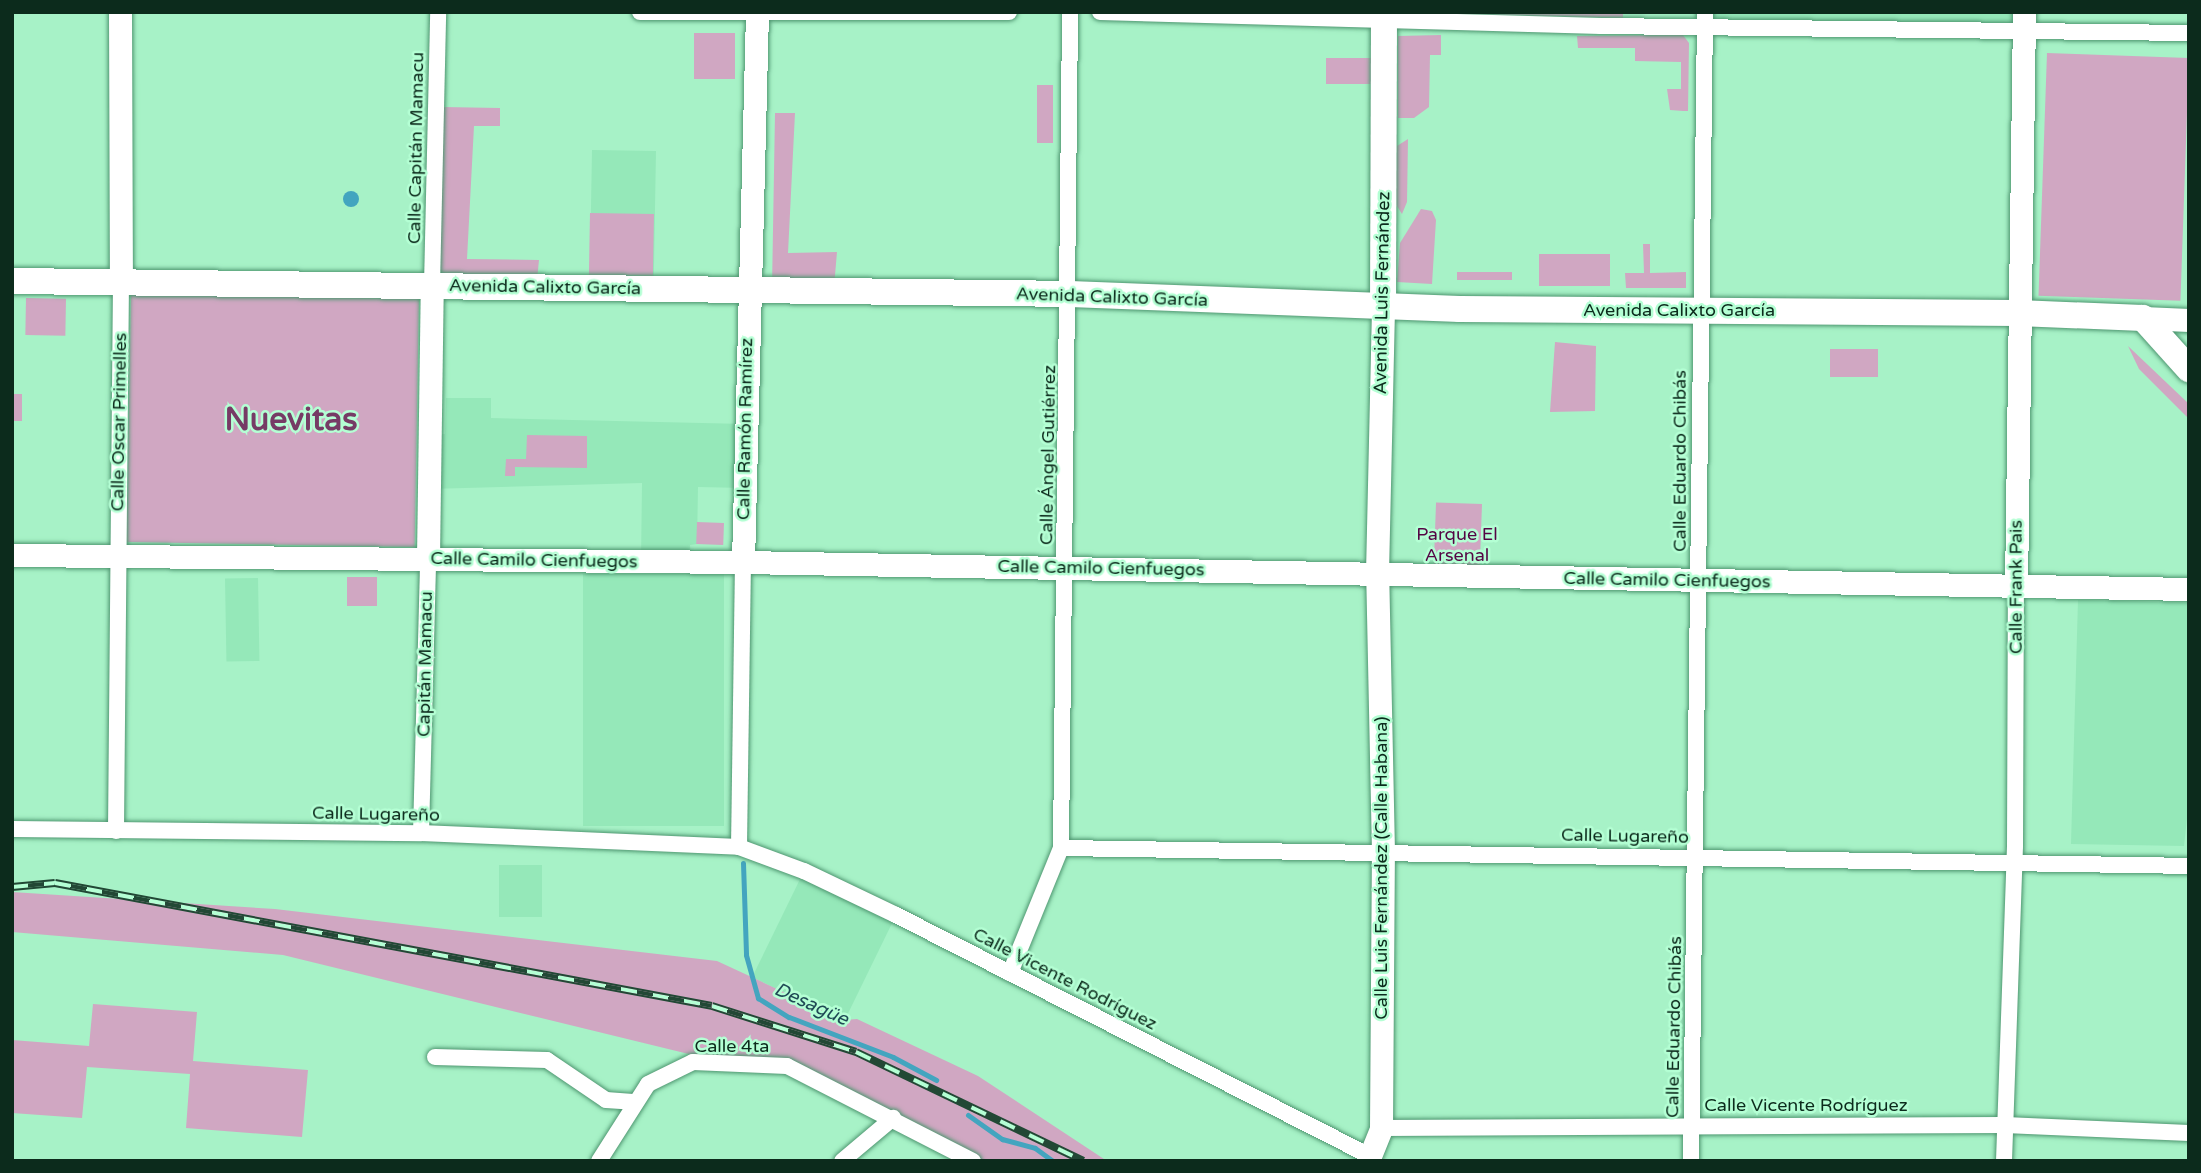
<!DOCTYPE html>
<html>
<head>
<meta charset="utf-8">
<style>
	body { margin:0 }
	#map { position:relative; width:2201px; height:1173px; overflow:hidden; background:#a7f2c7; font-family:"Varela Round",sans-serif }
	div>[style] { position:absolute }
	.built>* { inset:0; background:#95e8b9; transform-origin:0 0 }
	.green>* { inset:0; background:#d0a7c2; transform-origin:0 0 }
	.water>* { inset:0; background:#43a5bf }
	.round { border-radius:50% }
	.stream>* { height:5px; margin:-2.5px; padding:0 2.5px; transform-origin:2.5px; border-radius:2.5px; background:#43a5bf }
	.roads { filter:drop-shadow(0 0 2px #4e9670) drop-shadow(0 0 2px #4e9670) }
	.street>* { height:16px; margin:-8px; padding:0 8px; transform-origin:8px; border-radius:8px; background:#fff }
	.secondary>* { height:23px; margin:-11.5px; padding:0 11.5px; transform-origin:11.5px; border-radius:11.5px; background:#fff }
	.primary>* { height:26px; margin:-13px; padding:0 13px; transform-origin:13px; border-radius:13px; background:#fff }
	.rail>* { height:8px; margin-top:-4px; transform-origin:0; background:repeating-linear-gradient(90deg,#b4ffd4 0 16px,#224835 0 32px); box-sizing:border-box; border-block:2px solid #224835 }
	span { translate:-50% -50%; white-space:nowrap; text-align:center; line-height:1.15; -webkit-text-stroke:5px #b4ffd4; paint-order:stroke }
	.street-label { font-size:18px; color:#0c2b1c }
	.park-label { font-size:18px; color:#540544 }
	.water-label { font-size:19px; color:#1f4a55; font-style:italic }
	.town-label { font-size:32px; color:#763b65; font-weight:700 }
	.frame { position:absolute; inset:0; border:14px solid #0c2b1c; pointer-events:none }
</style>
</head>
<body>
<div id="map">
	<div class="built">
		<i style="left:1705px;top:12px;width:319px;height:15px"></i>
		<i style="left:592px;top:150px;width:64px;height:125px;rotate:1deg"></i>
		<i style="clip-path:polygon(446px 398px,491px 398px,491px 418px,745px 424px,745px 488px,698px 487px,697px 544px,690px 545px,689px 561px,641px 562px,642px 483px,429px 489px,430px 434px,445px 434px)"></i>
		<i style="left:583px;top:574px;width:141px;height:252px"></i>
		<i style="left:258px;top:578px;width:83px;height:33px;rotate:89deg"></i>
		<i style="clip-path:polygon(2078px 600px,2189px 603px,2189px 800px,2184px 846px,2071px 844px)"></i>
		<i style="left:499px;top:865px;width:43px;height:52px"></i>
		<i style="left:804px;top:871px;width:102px;height:118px;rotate:26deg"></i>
	</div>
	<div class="green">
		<i style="clip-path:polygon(1392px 12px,1623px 12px,1623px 18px)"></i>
		<i style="left:694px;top:33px;width:41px;height:46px"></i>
		<i style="clip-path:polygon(1441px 35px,1441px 55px,1430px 55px,1429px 107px,1414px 118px,1398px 118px,1398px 36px)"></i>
		<i style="clip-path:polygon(1683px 35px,1689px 43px,1688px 111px,1683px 111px,1670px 110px,1667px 89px,1681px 89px,1681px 62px,1635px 61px,1635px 48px,1578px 48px,1577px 36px)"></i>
		<i style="left:2047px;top:53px;width:142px;height:243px;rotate:2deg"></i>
		<i style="left:1372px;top:58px;width:26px;height:46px;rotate:90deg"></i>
		<i style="left:1037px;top:85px;width:16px;height:58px"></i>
		<i style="clip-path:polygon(443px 107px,500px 108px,500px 126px,474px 126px,467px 259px,539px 260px,537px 280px,440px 277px)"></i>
		<i style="clip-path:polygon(775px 113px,795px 113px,788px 253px,837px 252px,834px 287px,772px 288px)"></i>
		<i style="clip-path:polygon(1408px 139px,1407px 202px,1402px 214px,1395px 203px,1397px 146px)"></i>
		<i style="clip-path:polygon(1421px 209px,1432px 211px,1436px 220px,1432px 284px,1397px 282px,1400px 243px)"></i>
		<i style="left:590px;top:213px;width:64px;height:62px;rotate:1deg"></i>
		<i style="clip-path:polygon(1643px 244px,1650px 244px,1650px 273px,1686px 272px,1686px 288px,1626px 288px,1625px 273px,1644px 273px)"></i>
		<i style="left:1539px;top:254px;width:71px;height:32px"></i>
		<i style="left:1457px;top:272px;width:55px;height:8px"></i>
		<i style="left:131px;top:294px;width:288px;height:248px;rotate:1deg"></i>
		<i style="left:26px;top:298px;width:40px;height:37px;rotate:1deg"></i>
		<i style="clip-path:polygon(1555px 342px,1596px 346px,1595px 411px,1550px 412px)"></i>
		<i style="clip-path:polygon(2128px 346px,2189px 404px,2189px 419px,2139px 369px)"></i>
		<i style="left:1830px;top:349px;width:48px;height:28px"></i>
		<i style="left:12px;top:394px;width:10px;height:27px"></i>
		<i style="clip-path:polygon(527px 435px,587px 436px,587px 468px,515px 467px,515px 476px,505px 476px,506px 459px,526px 459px)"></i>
		<i style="left:1482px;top:504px;width:70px;height:46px;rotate:92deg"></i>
		<i style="left:697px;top:522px;width:27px;height:22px;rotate:2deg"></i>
		<i style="left:347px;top:577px;width:30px;height:29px"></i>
		<i style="clip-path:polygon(12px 892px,275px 909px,717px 961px,844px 1020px,857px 1019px,978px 1076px,1107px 1161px,985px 1161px,786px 1062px,701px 1057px,283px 955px,12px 932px)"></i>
		<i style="clip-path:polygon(93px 1004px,197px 1012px,193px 1061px,308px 1070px,302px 1137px,186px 1128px,190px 1074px,87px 1067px,82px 1118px,12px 1113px,12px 1040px,89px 1046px)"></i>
	</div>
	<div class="water">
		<i class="round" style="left:343px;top:191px;width:16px;height:16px"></i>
	</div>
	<div class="stream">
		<i style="left:743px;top:863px;width:92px;rotate:88.1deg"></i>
		<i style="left:746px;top:955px;width:45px;rotate:74.4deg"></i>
		<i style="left:758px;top:998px;width:36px;rotate:32deg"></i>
		<i style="left:789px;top:1017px;width:111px;rotate:21deg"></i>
		<i style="left:893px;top:1057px;width:49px;rotate:28.1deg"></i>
		<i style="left:968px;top:1115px;width:42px;rotate:35.2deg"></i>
		<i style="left:1002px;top:1139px;width:34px;rotate:15deg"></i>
		<i style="left:1035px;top:1148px;width:22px;rotate:36deg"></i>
	</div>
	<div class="roads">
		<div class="street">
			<i style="left:640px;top:12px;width:369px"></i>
			<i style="left:1100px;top:12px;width:501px;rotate:1.6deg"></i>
			<i style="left:1601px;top:26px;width:588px;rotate:0.68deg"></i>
			<i style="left:432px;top:285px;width:273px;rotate:-88.7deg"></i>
			<i style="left:12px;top:829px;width:409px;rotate:0.6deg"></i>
			<i style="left:421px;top:833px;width:318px;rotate:2.5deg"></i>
			<i style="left:739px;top:847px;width:69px;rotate:20.3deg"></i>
			<i style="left:804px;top:871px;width:102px;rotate:25.6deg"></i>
			<i style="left:896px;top:915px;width:530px;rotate:26.95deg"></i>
			<i style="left:116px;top:831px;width:549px;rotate:-89.48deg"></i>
			<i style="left:421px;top:833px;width:275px;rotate:-88.5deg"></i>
			<i style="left:739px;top:847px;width:285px;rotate:-89.2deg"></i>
			<i style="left:1061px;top:848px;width:1128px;rotate:0.91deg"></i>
			<i style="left:1010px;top:973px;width:135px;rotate:-67.8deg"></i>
			<i style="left:1061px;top:848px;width:836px;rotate:-89.38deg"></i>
			<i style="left:435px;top:1057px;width:112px;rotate:1.5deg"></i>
			<i style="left:547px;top:1060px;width:71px;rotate:34.1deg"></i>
			<i style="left:606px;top:1100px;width:27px;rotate:4deg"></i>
			<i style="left:1381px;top:1128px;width:624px;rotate:-0.28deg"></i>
			<i style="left:2005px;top:1125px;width:184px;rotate:2.5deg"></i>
			<i style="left:599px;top:1161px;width:91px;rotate:-57.5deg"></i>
			<i style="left:648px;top:1084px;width:50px;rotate:-26.1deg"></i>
			<i style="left:693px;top:1062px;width:94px;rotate:2.4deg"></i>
			<i style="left:787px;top:1066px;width:209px;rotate:27.1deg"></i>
			<i style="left:842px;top:1161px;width:67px;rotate:-40.1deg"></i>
			<i style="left:1691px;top:1161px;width:1149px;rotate:-89.3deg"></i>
			<i style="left:2004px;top:1161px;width:315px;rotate:-88deg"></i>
			<i style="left:2015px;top:846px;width:259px;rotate:-89.8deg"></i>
		</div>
		<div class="secondary">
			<i style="left:120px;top:12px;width:270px;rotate:89.8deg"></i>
			<i style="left:2143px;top:318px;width:46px;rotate:2.5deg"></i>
			<i style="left:12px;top:555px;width:731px;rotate:0.55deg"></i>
			<i style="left:743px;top:562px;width:1446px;rotate:1.07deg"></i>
			<i style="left:428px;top:558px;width:273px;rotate:-89.2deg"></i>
			<i style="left:743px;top:562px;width:550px;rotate:-88.54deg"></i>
			<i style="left:2016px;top:587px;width:575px;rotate:-89.2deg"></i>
			<i style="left:1368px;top:1161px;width:35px;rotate:-68deg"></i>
			<i style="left:1381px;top:1128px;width:276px;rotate:-89.6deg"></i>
			<i style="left:1383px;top:852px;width:279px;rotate:-91.2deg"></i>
			<i style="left:1377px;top:573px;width:267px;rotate:-88.7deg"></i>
		</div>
		<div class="primary">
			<i style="left:12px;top:281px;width:1058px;rotate:0.7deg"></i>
			<i style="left:1070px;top:294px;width:390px;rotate:2.2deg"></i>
			<i style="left:1460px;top:309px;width:558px;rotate:0.41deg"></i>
			<i style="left:2018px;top:313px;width:125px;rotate:2.3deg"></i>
			<i style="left:2143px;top:318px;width:69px;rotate:48deg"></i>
			<i style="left:1383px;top:306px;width:294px;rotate:-89.8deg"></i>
		</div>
	</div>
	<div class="rail">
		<i style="left:12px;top:887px;width:43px;rotate:-5.3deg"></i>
		<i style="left:55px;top:883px;width:668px;rotate:10.6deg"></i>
		<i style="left:712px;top:1006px;width:151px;rotate:17.7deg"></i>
		<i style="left:856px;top:1052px;width:252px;rotate:25.6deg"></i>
	</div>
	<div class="street-label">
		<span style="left:416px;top:148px;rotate:-89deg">Calle Capitán Mamacu</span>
		<span style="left:545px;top:287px;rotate:1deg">Avenida Calixto García</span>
		<span style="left:1382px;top:293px;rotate:-89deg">Avenida Luis Fernández</span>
		<span style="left:1112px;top:297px;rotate:2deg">Avenida Calixto García</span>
		<span style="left:1679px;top:310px">Avenida Calixto García</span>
		<span style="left:119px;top:422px;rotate:-89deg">Calle Oscar Primelles</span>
		<span style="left:745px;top:429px;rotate:-89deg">Calle Ramón Ramírez</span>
		<span style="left:1048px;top:455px;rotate:-89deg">Calle Ángel Gutiérrez</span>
		<span style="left:1680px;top:461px;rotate:-90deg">Calle Eduardo Chibás</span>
		<span style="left:534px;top:560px;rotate:1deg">Calle Camilo Cienfuegos</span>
		<span style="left:1101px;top:568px;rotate:1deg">Calle Camilo Cienfuegos</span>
		<span style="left:1667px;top:580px;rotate:1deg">Calle Camilo Cienfuegos</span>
		<span style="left:2016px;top:587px;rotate:-90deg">Calle Frank Pais</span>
		<span style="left:425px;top:664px;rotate:-89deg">Capitán Mamacu</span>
		<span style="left:376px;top:814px;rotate:1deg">Calle Lugareño</span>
		<span style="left:1625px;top:836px;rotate:1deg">Calle Lugareño</span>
		<span style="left:1381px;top:868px;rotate:-90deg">Calle Luis Fernández (Calle Habana)</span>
		<span style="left:1065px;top:979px;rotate:27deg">Calle Vicente Rodríguez</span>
		<span style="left:1674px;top:1027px;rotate:-89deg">Calle Eduardo Chibás</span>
		<span style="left:732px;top:1046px">Calle 4ta</span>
		<span style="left:1806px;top:1105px">Calle Vicente Rodríguez</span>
	</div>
	<div class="park-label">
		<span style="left:1457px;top:545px">Parque El<br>Arsenal</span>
	</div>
	<div class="water-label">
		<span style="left:811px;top:1005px;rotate:24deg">Desagüe</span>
	</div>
	<div class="town-label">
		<span style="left:291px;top:420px">Nuevitas</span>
	</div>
	<div class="frame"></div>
</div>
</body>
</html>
